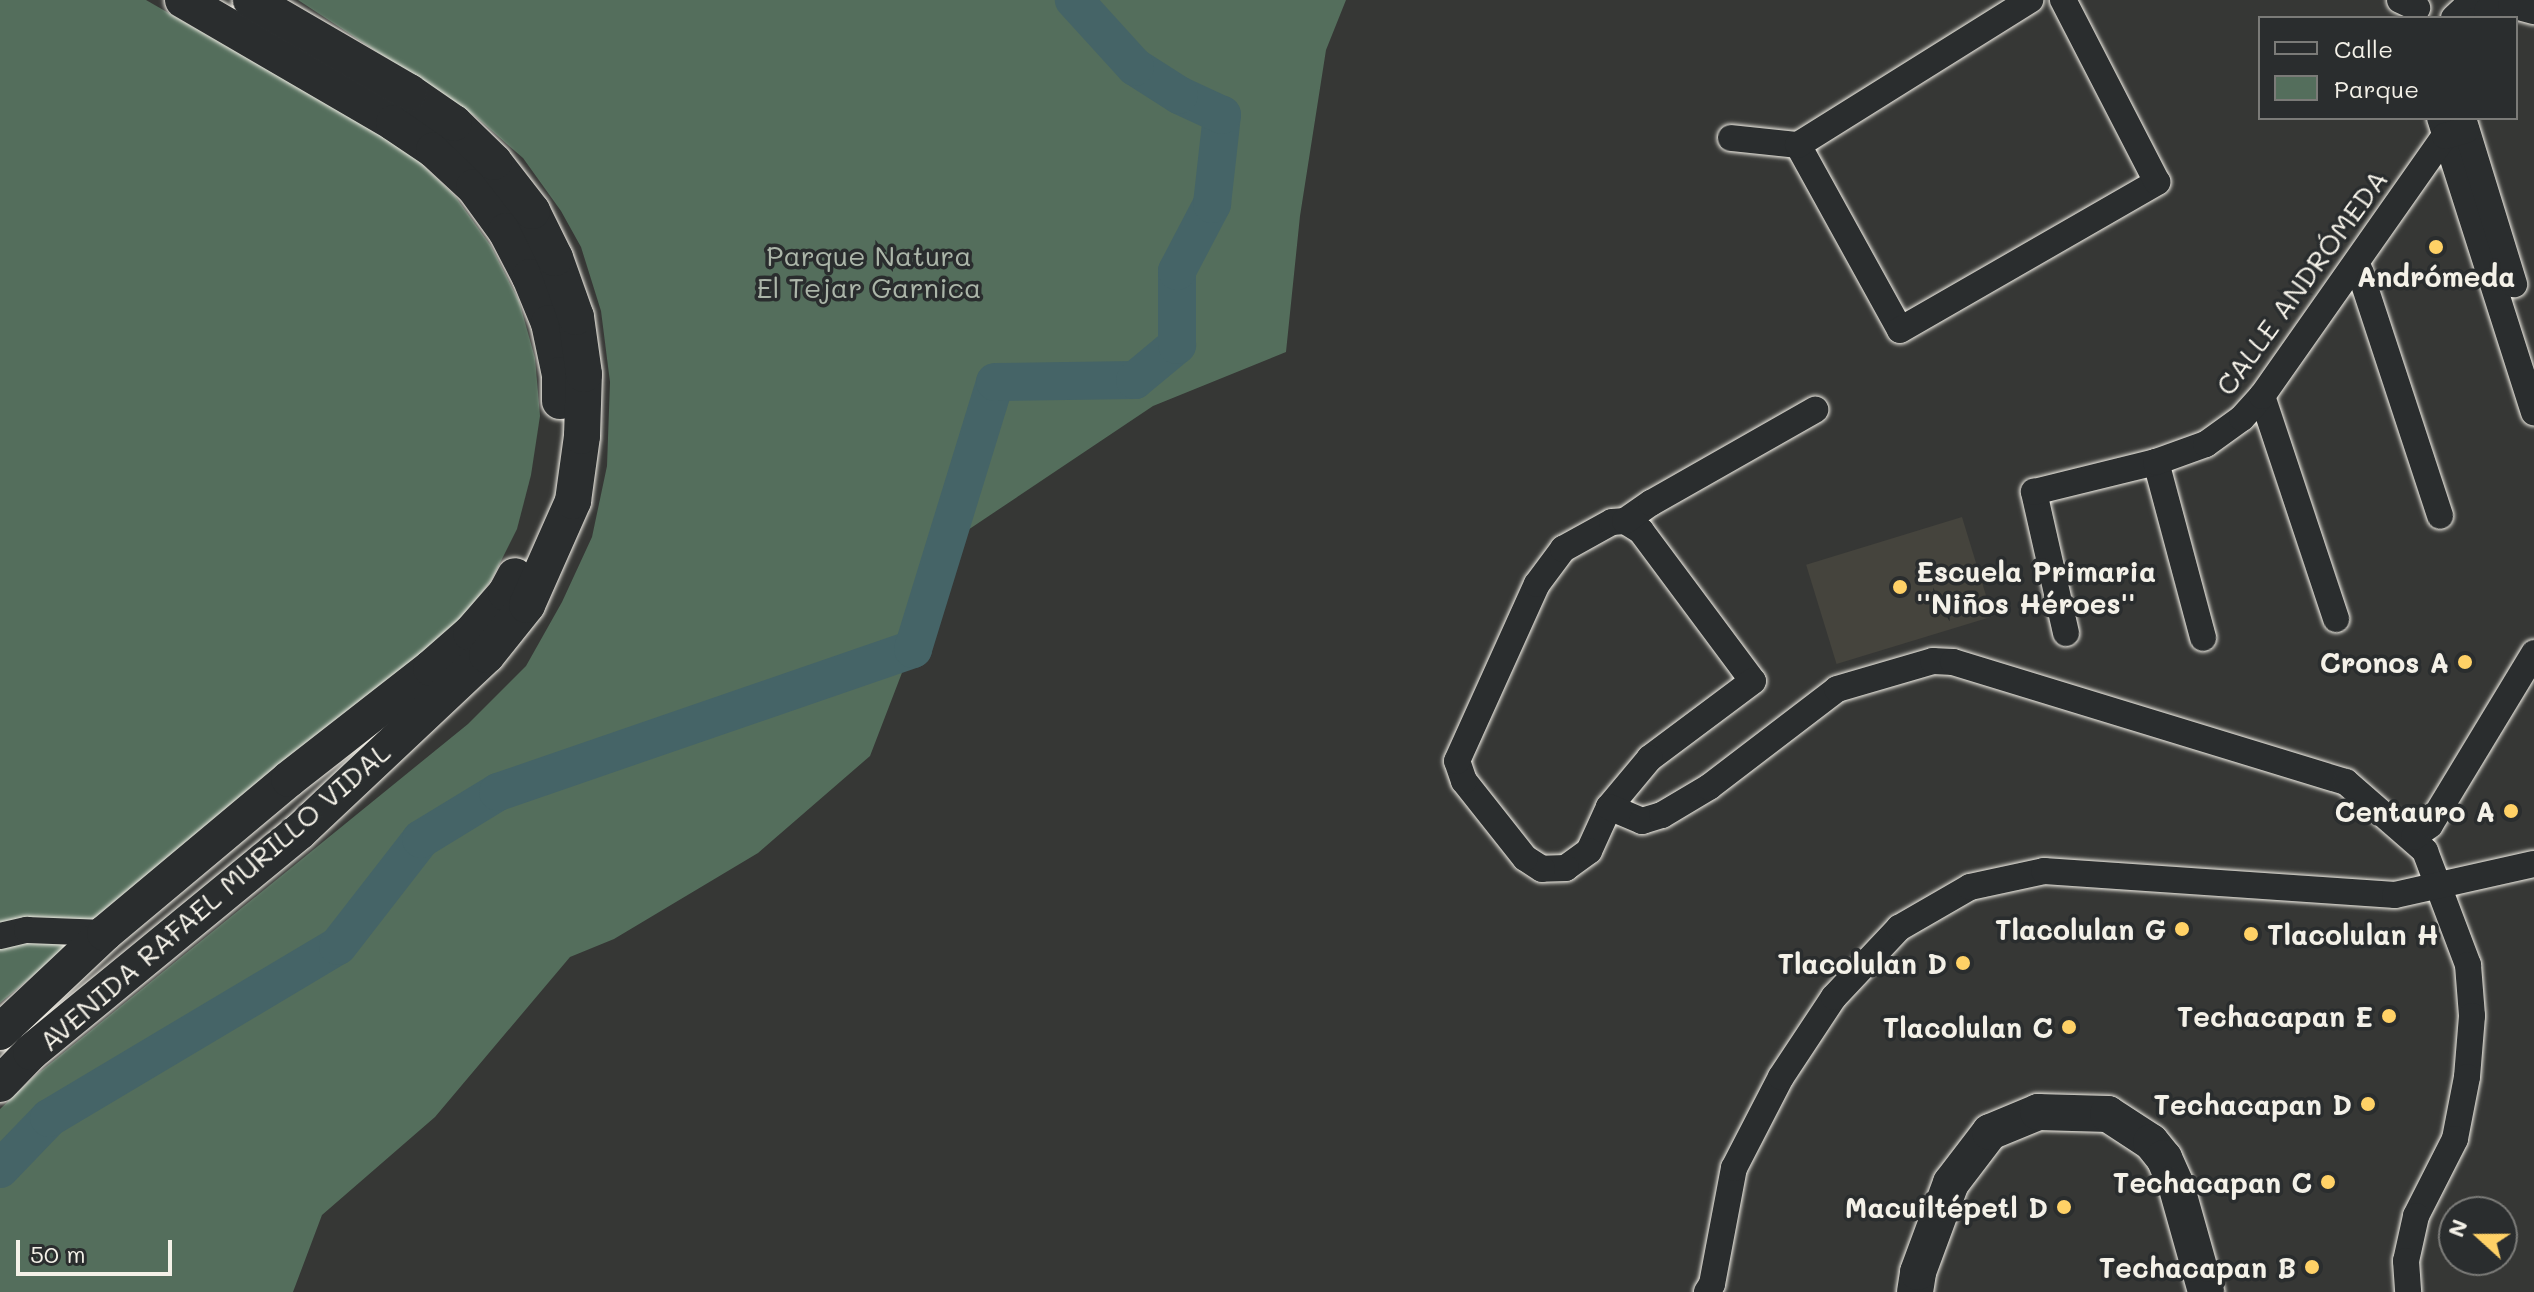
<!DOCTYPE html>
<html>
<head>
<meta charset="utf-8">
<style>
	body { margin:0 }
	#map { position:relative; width:2534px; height:1292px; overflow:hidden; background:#363735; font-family:Mali,sans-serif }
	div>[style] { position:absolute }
	.built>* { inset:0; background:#45443d; transform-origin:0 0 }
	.green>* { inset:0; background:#546e5c }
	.river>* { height:38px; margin:-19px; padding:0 19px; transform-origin:19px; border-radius:19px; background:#456467 }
	.roads { filter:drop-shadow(0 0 2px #f4f1e8) drop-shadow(0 0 2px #f4f1e8) }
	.street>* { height:26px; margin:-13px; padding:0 13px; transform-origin:13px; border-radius:13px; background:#2a2d2e }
	.secondary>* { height:36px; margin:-18px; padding:0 18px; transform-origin:18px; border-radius:18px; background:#2a2d2e }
	.dots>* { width:22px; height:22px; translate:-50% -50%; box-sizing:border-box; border:4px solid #2a2d2e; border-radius:50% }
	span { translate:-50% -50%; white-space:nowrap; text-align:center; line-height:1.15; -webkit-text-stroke:7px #2a2d2e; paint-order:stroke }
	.park-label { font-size:28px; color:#acb6a9 }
	.poi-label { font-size:28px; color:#f4f1e8; font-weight:700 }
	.left { translate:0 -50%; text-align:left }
	.right { translate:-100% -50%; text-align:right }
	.street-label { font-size:28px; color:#f4f1e8 }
	.legend { position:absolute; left:2258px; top:16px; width:260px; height:104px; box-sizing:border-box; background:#2a2d2e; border:2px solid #7b7b78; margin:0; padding:10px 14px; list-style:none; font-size:24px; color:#f4f1e8 }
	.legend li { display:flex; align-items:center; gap:16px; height:40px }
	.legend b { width:40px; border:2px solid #7b7b78 }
	.north { position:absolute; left:2438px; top:1196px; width:80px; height:80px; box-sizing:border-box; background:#2a2d2e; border:2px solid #7b7b78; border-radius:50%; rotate:291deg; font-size:22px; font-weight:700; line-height:32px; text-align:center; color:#f4f1e8 }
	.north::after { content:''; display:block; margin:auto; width:28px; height:36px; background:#ffd166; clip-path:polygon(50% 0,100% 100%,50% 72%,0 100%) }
	.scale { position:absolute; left:16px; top:1240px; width:156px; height:36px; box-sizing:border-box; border:4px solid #f4f1e8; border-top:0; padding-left:10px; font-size:24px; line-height:28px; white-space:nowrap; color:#f4f1e8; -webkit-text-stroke:6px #2a2d2e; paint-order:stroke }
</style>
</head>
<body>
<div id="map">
	<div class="built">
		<i style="left:1962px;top:517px;width:104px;height:163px;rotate:73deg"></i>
	</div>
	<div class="green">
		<i style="clip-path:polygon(0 0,146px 0,407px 150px,455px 196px,491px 246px,519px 301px,535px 358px,540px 416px,531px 475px,517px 529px,492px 579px,460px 622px,0 1003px)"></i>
		<i style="clip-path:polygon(298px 0,1346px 0,1326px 50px,1300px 216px,1286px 352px,1153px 406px,953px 540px,870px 756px,758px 853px,614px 939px,570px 957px,435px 1117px,322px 1215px,293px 1292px,0 1292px,0 1109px,36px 1075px,468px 724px,526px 666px,562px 602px,592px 537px,607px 466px,610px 382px,601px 311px,581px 247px,561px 211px,523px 158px,475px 116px)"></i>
	</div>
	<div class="river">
		<i style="left:0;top:1169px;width:71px;rotate:-46.1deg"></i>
		<i style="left:49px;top:1118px;width:336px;rotate:-30.8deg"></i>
		<i style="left:338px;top:946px;width:135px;rotate:-52.2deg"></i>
		<i style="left:421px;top:839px;width:90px;rotate:-31.4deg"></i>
		<i style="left:498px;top:792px;width:439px;rotate:-19deg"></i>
		<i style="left:913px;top:649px;width:279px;rotate:-72.9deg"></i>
		<i style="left:995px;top:382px;width:140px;rotate:-0.8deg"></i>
		<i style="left:1135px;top:380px;width:55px;rotate:-39.8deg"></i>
		<i style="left:1177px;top:345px;width:74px;rotate:-90deg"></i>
		<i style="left:1177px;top:271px;width:76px;rotate:-62.4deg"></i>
		<i style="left:1212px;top:204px;width:90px;rotate:-83.6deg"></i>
		<i style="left:1222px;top:115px;width:47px;rotate:-155.1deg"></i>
		<i style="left:1179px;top:95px;width:52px;rotate:-147.5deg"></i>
		<i style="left:1135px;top:67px;width:91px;rotate:-132.3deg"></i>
	</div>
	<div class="roads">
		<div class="street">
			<i style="left:2400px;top:0;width:19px;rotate:25deg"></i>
			<i style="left:2454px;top:18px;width:26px;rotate:-43deg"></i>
			<i style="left:2480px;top:18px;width:10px;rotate:-45deg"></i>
			<i style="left:2487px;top:11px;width:25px;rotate:-14deg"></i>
			<i style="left:2511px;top:5px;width:24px;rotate:15deg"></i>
			<i style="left:2440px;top:118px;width:309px;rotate:72.3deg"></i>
			<i style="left:2463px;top:118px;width:174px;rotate:72.9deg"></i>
			<i style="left:1731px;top:138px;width:67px;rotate:6deg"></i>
			<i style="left:1798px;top:145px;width:211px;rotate:61.1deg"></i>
			<i style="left:1900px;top:330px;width:297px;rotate:-29.9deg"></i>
			<i style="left:2157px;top:182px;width:205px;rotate:-117.3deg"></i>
			<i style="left:1798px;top:145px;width:274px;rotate:-32deg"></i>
			<i style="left:2357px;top:263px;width:266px;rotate:71.8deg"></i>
			<i style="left:2262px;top:396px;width:235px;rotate:71.6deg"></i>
			<i style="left:2156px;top:462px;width:182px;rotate:75deg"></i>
			<i style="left:1625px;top:521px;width:19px;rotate:32deg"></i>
			<i style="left:1641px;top:531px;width:187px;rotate:53.3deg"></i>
			<i style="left:1753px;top:681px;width:129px;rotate:143.2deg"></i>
			<i style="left:1650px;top:758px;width:64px;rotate:129.9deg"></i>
			<i style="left:1609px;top:807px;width:48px;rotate:114.4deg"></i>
			<i style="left:1589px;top:851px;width:29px;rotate:144deg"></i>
			<i style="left:1566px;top:868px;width:24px;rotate:178deg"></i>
			<i style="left:1542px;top:869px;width:20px;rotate:-147deg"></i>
			<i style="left:1525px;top:858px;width:98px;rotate:-128.4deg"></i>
			<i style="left:1464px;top:781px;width:21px;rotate:-109deg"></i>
			<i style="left:1457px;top:761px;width:194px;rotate:-65.7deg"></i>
			<i style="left:1537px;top:584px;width:44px;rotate:-53.4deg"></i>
			<i style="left:1563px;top:549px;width:56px;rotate:-28.9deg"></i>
			<i style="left:1612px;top:522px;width:13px;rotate:-4deg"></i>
			<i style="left:1625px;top:521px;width:32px;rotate:-35deg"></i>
			<i style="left:1651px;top:503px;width:189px;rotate:-29.6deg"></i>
			<i style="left:2066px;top:633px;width:145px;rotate:-102.8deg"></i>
			<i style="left:2034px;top:492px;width:126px;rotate:-13.8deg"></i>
			<i style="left:2156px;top:462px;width:53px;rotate:-19.8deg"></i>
			<i style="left:2206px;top:444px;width:44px;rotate:-35.8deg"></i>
			<i style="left:2242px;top:418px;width:30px;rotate:-48deg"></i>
			<i style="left:2262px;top:396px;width:318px;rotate:-54.9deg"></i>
			<i style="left:2445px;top:136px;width:22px;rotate:-16deg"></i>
			<i style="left:1609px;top:807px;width:36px;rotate:23deg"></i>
			<i style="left:1642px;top:821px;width:21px;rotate:-17deg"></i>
			<i style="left:1662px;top:815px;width:55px;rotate:-30.8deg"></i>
			<i style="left:1709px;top:787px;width:161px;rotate:-37.4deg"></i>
			<i style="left:1837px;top:689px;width:100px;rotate:-16.3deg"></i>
			<i style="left:1933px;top:661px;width:20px;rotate:3deg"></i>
			<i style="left:1953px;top:662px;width:411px;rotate:17deg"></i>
			<i style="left:2346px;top:782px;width:105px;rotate:41.1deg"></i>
			<i style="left:2425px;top:851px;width:122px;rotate:69.3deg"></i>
			<i style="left:2468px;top:965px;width:51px;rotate:85.5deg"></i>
			<i style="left:2472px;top:1016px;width:61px;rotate:94.7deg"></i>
			<i style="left:2467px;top:1077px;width:63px;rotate:101deg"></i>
			<i style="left:2455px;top:1139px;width:86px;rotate:116.9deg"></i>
			<i style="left:2416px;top:1216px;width:46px;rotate:102.5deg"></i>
			<i style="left:2406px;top:1261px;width:31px;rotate:86deg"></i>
			<i style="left:2414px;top:837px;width:20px;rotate:-37deg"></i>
			<i style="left:2430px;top:825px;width:201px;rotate:-58.8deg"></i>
			<i style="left:0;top:936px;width:28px;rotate:-13deg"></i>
			<i style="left:27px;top:930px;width:78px;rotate:2.2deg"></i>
			<i style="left:1707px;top:1292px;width:9px;rotate:-58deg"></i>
			<i style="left:1712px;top:1284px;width:118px;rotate:-79.3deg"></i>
			<i style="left:1734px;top:1168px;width:102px;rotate:-62.7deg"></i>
			<i style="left:1781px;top:1077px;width:96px;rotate:-56.5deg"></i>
			<i style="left:1834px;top:997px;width:95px;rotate:-46.7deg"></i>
			<i style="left:1899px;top:928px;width:82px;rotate:-30deg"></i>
			<i style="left:1970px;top:887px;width:76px;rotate:-12.2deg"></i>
			<i style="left:2044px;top:871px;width:352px;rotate:3.9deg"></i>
			<i style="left:2395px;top:895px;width:142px;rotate:-12.6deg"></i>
		</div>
		<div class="secondary">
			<i style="left:183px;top:0;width:244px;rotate:30.2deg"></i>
			<i style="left:394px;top:123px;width:48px;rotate:34deg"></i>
			<i style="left:434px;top:150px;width:54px;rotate:42.8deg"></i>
			<i style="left:474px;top:187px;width:54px;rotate:54deg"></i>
			<i style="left:506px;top:231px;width:52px;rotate:62.4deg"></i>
			<i style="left:530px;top:277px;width:50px;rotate:67.6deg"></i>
			<i style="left:549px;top:323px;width:53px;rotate:78.1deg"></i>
			<i style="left:560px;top:375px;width:26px;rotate:90deg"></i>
			<i style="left:0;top:1032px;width:144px;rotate:-43.3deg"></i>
			<i style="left:105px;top:933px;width:240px;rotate:-39.9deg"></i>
			<i style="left:289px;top:779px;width:180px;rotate:-38deg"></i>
			<i style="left:431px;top:668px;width:53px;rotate:-41.2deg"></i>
			<i style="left:471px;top:633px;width:53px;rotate:-48.8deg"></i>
			<i style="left:506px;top:593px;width:19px;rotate:-62deg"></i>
			<i style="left:0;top:1084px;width:45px;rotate:-45.9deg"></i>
			<i style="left:31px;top:1052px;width:347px;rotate:-39.4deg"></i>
			<i style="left:299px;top:832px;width:258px;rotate:-43.3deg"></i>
			<i style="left:487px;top:655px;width:64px;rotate:-51.3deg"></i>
			<i style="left:527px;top:605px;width:114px;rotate:-66.1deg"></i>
			<i style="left:573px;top:501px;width:66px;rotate:-82.1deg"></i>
			<i style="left:582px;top:436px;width:62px;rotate:-88.2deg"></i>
			<i style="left:584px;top:374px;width:58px;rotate:-98deg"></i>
			<i style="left:576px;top:317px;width:63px;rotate:-109.6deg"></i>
			<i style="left:555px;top:258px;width:52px;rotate:-116.1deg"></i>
			<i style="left:532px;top:211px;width:62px;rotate:-127.8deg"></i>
			<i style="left:494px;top:162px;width:56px;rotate:-135.7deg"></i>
			<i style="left:454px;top:123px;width:55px;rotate:-145.4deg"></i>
			<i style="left:409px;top:92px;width:183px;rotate:-149.8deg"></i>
			<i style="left:1915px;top:1292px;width:20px;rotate:-81deg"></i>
			<i style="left:1918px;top:1272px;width:95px;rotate:-69.7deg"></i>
			<i style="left:1951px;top:1183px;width:64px;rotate:-52.6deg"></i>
			<i style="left:1990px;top:1132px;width:52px;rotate:-22.6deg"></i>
			<i style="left:2038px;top:1112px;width:70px;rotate:1.6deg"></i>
			<i style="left:2108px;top:1114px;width:51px;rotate:33.1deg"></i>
			<i style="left:2151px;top:1142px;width:21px;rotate:51deg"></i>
			<i style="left:2164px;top:1158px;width:30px;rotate:66deg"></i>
			<i style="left:2176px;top:1185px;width:111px;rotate:74.3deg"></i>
		</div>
	</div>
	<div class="dots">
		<i style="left:2436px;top:247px;background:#ffd166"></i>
		<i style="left:1900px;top:587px;background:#ffd166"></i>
		<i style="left:2465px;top:662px;background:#ffd166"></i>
		<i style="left:2511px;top:811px;background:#ffd166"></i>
		<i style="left:2182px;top:929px;background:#ffd166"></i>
		<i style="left:2251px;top:934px;background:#ffd166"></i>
		<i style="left:1963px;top:963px;background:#ffd166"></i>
		<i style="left:2389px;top:1016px;background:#ffd166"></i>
		<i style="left:2069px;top:1027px;background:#ffd166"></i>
		<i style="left:2368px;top:1104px;background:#ffd166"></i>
		<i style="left:2328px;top:1182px;background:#ffd166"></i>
		<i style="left:2064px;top:1207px;background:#ffd166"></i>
		<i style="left:2312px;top:1267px;background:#ffd166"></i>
	</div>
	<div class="park-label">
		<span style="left:869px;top:271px">Parque Natura<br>El Tejar Garnica</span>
	</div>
	<div class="poi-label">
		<span style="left:2436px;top:276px">Andrómeda</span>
		<span class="left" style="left:1916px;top:587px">Escuela Primaria<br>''Niños Héroes''</span>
		<span class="right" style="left:2449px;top:662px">Cronos A</span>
		<span class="right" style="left:2495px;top:811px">Centauro A</span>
		<span class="right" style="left:2166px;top:929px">Tlacolulan G</span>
		<span class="left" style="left:2267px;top:934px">Tlacolulan H</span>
		<span class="right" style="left:1947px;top:963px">Tlacolulan D</span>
		<span class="right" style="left:2373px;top:1016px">Techacapan E</span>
		<span class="right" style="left:2053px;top:1027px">Tlacolulan C</span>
		<span class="right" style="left:2352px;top:1104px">Techacapan D</span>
		<span class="right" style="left:2312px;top:1182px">Techacapan C</span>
		<span class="right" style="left:2048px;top:1207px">Macuiltépetl D</span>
		<span class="right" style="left:2296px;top:1267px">Techacapan B</span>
	</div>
	<div class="street-label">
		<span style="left:2301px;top:282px;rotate:-54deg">CALLE ANDRÓMEDA</span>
		<span style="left:214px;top:896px;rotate:-41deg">AVENIDA RAFAEL MURILLO VIDAL</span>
	</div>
	<ul class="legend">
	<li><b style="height:10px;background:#2a2d2e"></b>Calle</li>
	<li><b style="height:22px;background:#546e5c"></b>Parque</li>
	</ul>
	<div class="north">N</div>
	<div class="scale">50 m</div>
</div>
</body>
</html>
